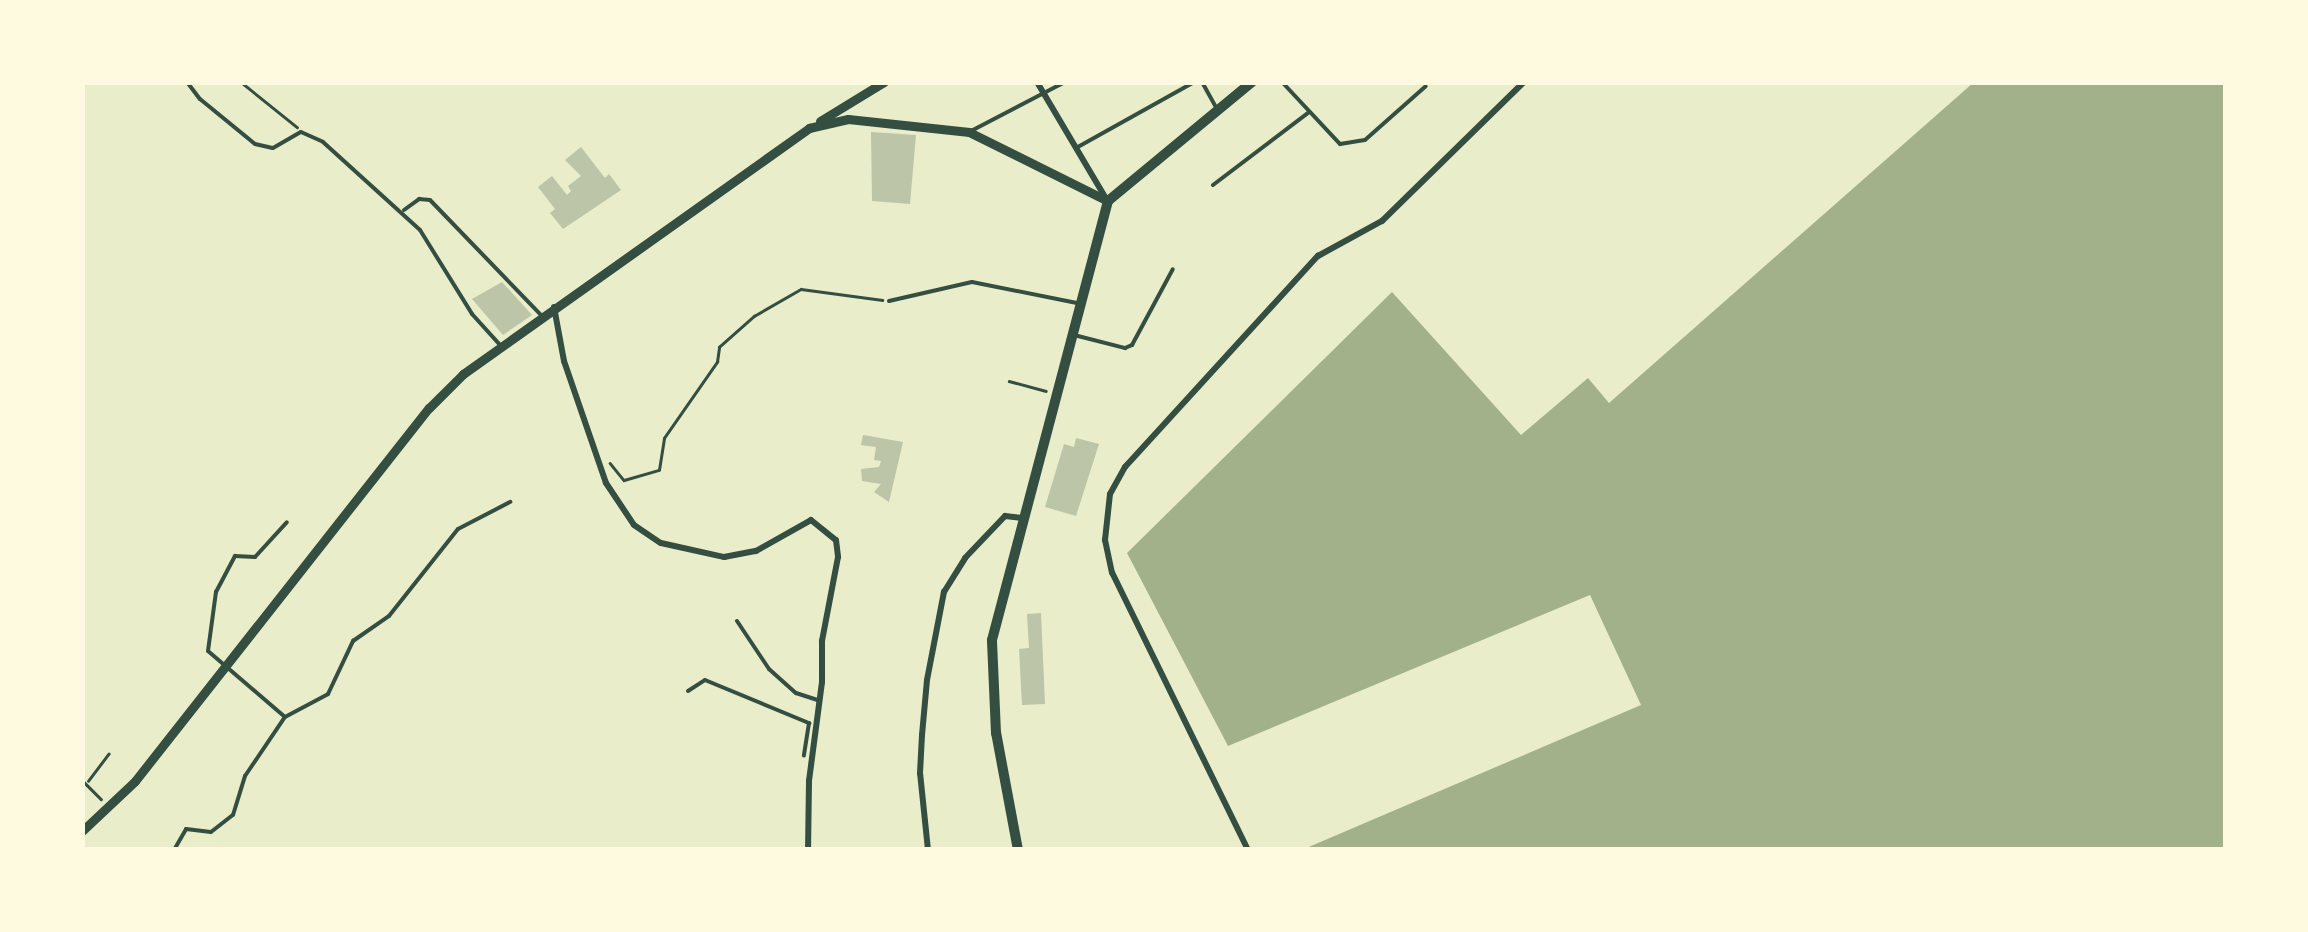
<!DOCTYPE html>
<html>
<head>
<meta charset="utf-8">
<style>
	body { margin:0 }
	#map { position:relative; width:2308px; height:932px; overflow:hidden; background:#e9edc9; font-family:Helvetica,sans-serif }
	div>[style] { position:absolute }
	.water>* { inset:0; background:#a3b18a }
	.building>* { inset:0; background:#bcc5a7 }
	.path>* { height:2.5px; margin:-1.25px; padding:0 1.25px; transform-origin:1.25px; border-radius:1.25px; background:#344e41 }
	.service>* { height:4px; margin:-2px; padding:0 2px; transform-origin:2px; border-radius:2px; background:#344e41 }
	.minor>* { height:6px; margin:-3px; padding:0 3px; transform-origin:3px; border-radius:3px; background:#344e41 }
	.tertiary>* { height:9px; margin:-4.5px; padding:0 4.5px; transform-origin:4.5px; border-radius:4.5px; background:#344e41 }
	.primary>* { height:10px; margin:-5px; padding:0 5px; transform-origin:5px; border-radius:5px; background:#344e41 }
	span { translate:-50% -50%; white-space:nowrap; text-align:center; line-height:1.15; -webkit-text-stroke:9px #fefae0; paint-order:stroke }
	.frame { position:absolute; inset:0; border:85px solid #fefae0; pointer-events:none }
</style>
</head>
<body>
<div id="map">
	<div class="water">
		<i style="clip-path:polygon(1973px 83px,2225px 83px,2225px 849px,1304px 849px,1641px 705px,1590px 595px,1228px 746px,1127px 553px,1392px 292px,1521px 435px,1588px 378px,1609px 403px)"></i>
	</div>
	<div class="building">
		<i style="clip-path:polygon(871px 132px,916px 135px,910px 204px,872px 201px)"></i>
		<i style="clip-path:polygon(581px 147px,605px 178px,609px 174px,621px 190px,563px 229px,550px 213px,555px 209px,538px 187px,552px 176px,567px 195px,571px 191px,568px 186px,581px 176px,565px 160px)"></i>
		<i style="clip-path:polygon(502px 282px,532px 315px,503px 335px,472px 299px)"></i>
		<i style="clip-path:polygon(863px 435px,903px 442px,889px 502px,874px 492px,881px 484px,862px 481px,861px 469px,879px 467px,881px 461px,874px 460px,876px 447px,861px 445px)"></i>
		<i style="clip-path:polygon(1076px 438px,1099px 444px,1076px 516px,1045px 507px,1064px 444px,1074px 447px)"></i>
		<i style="clip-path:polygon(1041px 613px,1045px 704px,1022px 705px,1019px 649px,1029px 648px,1027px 614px)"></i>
	</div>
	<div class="path">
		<i style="left:241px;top:82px;width:72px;rotate:38.8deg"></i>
		<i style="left:1009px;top:381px;width:38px;rotate:15deg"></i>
		<i style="left:610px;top:463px;width:22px;rotate:51deg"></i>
		<i style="left:624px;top:480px;width:36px;rotate:-16deg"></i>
		<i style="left:659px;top:470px;width:32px;rotate:-81deg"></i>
		<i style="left:664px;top:438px;width:93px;rotate:-55.1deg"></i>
		<i style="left:717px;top:362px;width:15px;rotate:-82deg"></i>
		<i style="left:719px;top:347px;width:47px;rotate:-41.5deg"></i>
		<i style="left:754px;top:316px;width:54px;rotate:-29.9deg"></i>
		<i style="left:801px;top:289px;width:82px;rotate:7.7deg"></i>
		<i style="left:82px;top:780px;width:27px;rotate:45deg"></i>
		<i style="left:88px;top:781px;width:34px;rotate:-53deg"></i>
	</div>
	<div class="service">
		<i style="left:187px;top:82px;width:21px;rotate:53deg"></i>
		<i style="left:200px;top:99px;width:71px;rotate:39.3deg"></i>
		<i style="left:255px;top:144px;width:18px;rotate:13deg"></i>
		<i style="left:273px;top:148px;width:32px;rotate:-30deg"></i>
		<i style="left:301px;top:132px;width:24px;rotate:24deg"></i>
		<i style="left:323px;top:142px;width:131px;rotate:42.2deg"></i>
		<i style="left:420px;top:230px;width:99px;rotate:58.2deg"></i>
		<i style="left:472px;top:314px;width:43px;rotate:47.8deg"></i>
		<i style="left:1202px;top:82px;width:29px;rotate:61deg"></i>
		<i style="left:1282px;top:82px;width:85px;rotate:46.9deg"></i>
		<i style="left:1340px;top:144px;width:25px;rotate:-9deg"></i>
		<i style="left:1365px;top:140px;width:81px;rotate:-41.5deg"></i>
		<i style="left:971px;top:131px;width:106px;rotate:-27.5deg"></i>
		<i style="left:1076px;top:148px;width:135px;rotate:-29.2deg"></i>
		<i style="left:1213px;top:185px;width:121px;rotate:-37.2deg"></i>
		<i style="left:404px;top:210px;width:19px;rotate:-36deg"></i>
		<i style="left:419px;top:199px;width:11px;rotate:5deg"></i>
		<i style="left:430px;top:200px;width:161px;rotate:46deg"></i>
		<i style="left:889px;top:301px;width:85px;rotate:-12.9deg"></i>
		<i style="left:972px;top:282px;width:107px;rotate:11.3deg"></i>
		<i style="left:1074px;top:335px;width:53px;rotate:14.3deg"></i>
		<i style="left:1125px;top:348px;width:8px;rotate:-23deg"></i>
		<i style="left:1132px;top:345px;width:86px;rotate:-61.7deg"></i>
		<i style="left:737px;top:621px;width:58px;rotate:56.3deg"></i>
		<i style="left:769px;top:669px;width:36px;rotate:42deg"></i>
		<i style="left:796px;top:693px;width:25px;rotate:18deg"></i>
		<i style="left:688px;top:691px;width:20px;rotate:-33deg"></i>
		<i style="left:705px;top:680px;width:113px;rotate:22.5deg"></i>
		<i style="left:809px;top:723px;width:33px;rotate:99deg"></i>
		<i style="left:285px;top:717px;width:49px;rotate:-28.1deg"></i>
		<i style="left:328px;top:694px;width:59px;rotate:-64.7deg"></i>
		<i style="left:353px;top:641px;width:44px;rotate:-34.8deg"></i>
		<i style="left:389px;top:616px;width:111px;rotate:-51.6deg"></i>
		<i style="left:458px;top:529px;width:59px;rotate:-27.4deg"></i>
		<i style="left:285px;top:717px;width:101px;rotate:-139.4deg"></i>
		<i style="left:208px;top:651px;width:60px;rotate:-82.3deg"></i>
		<i style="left:216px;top:592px;width:41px;rotate:-62.2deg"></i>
		<i style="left:235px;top:556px;width:20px;rotate:3deg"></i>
		<i style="left:255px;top:557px;width:47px;rotate:-47.6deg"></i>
		<i style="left:174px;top:850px;width:24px;rotate:-60deg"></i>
		<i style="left:186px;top:829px;width:25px;rotate:7deg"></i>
		<i style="left:211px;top:832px;width:28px;rotate:-38deg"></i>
		<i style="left:233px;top:815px;width:41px;rotate:-72.9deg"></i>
		<i style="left:245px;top:776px;width:71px;rotate:-55.9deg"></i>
	</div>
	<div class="minor">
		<i style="left:1037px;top:82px;width:134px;rotate:59.4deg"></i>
		<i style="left:554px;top:307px;width:55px;rotate:79.5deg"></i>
		<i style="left:564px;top:361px;width:129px;rotate:71deg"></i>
		<i style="left:606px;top:483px;width:50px;rotate:56.3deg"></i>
		<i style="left:634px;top:525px;width:32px;rotate:34deg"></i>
		<i style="left:661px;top:543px;width:65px;rotate:12.5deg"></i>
		<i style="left:724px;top:557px;width:33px;rotate:-11deg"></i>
		<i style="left:756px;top:551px;width:63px;rotate:-29.4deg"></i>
		<i style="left:811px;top:520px;width:32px;rotate:39deg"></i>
		<i style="left:836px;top:540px;width:17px;rotate:83deg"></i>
		<i style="left:838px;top:557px;width:86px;rotate:100.8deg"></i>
		<i style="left:822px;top:641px;width:41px;rotate:90deg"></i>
		<i style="left:822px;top:682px;width:100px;rotate:97.5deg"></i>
		<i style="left:809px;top:781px;width:69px;rotate:90.8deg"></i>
		<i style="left:928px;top:850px;width:77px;rotate:-95.9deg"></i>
		<i style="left:920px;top:773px;width:38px;rotate:-87deg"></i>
		<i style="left:922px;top:735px;width:55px;rotate:-84.8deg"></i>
		<i style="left:927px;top:680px;width:90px;rotate:-79.1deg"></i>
		<i style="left:944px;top:592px;width:40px;rotate:-58deg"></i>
		<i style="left:965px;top:558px;width:58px;rotate:-46.4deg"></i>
		<i style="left:1005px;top:516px;width:17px;rotate:7deg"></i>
		<i style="left:1248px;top:850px;width:309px;rotate:-116.1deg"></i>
		<i style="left:1112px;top:573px;width:34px;rotate:-102deg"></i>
		<i style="left:1105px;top:540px;width:46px;rotate:-83.8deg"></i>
		<i style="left:1110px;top:494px;width:31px;rotate:-61deg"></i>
		<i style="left:1125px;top:467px;width:286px;rotate:-47.6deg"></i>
		<i style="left:1318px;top:256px;width:73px;rotate:-28.7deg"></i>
		<i style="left:1382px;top:221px;width:199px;rotate:-44.4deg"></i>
	</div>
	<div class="tertiary">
		<i style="left:820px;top:121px;width:75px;rotate:-31.4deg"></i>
		<i style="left:82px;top:831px;width:73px;rotate:-43.3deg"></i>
		<i style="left:135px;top:781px;width:475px;rotate:-51.8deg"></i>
		<i style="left:429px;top:408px;width:48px;rotate:-45deg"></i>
		<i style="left:463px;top:374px;width:425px;rotate:-35.4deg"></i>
		<i style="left:809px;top:128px;width:40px;rotate:-13deg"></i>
		<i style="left:848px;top:119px;width:122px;rotate:6.1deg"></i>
		<i style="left:969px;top:132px;width:155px;rotate:26.4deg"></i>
	</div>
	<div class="primary">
		<i style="left:1018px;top:850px;width:119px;rotate:-100.6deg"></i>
		<i style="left:996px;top:733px;width:93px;rotate:-92.5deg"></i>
		<i style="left:992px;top:640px;width:454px;rotate:-75.2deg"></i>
		<i style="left:1108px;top:201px;width:187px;rotate:-39.6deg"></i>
	</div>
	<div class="frame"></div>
</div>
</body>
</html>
